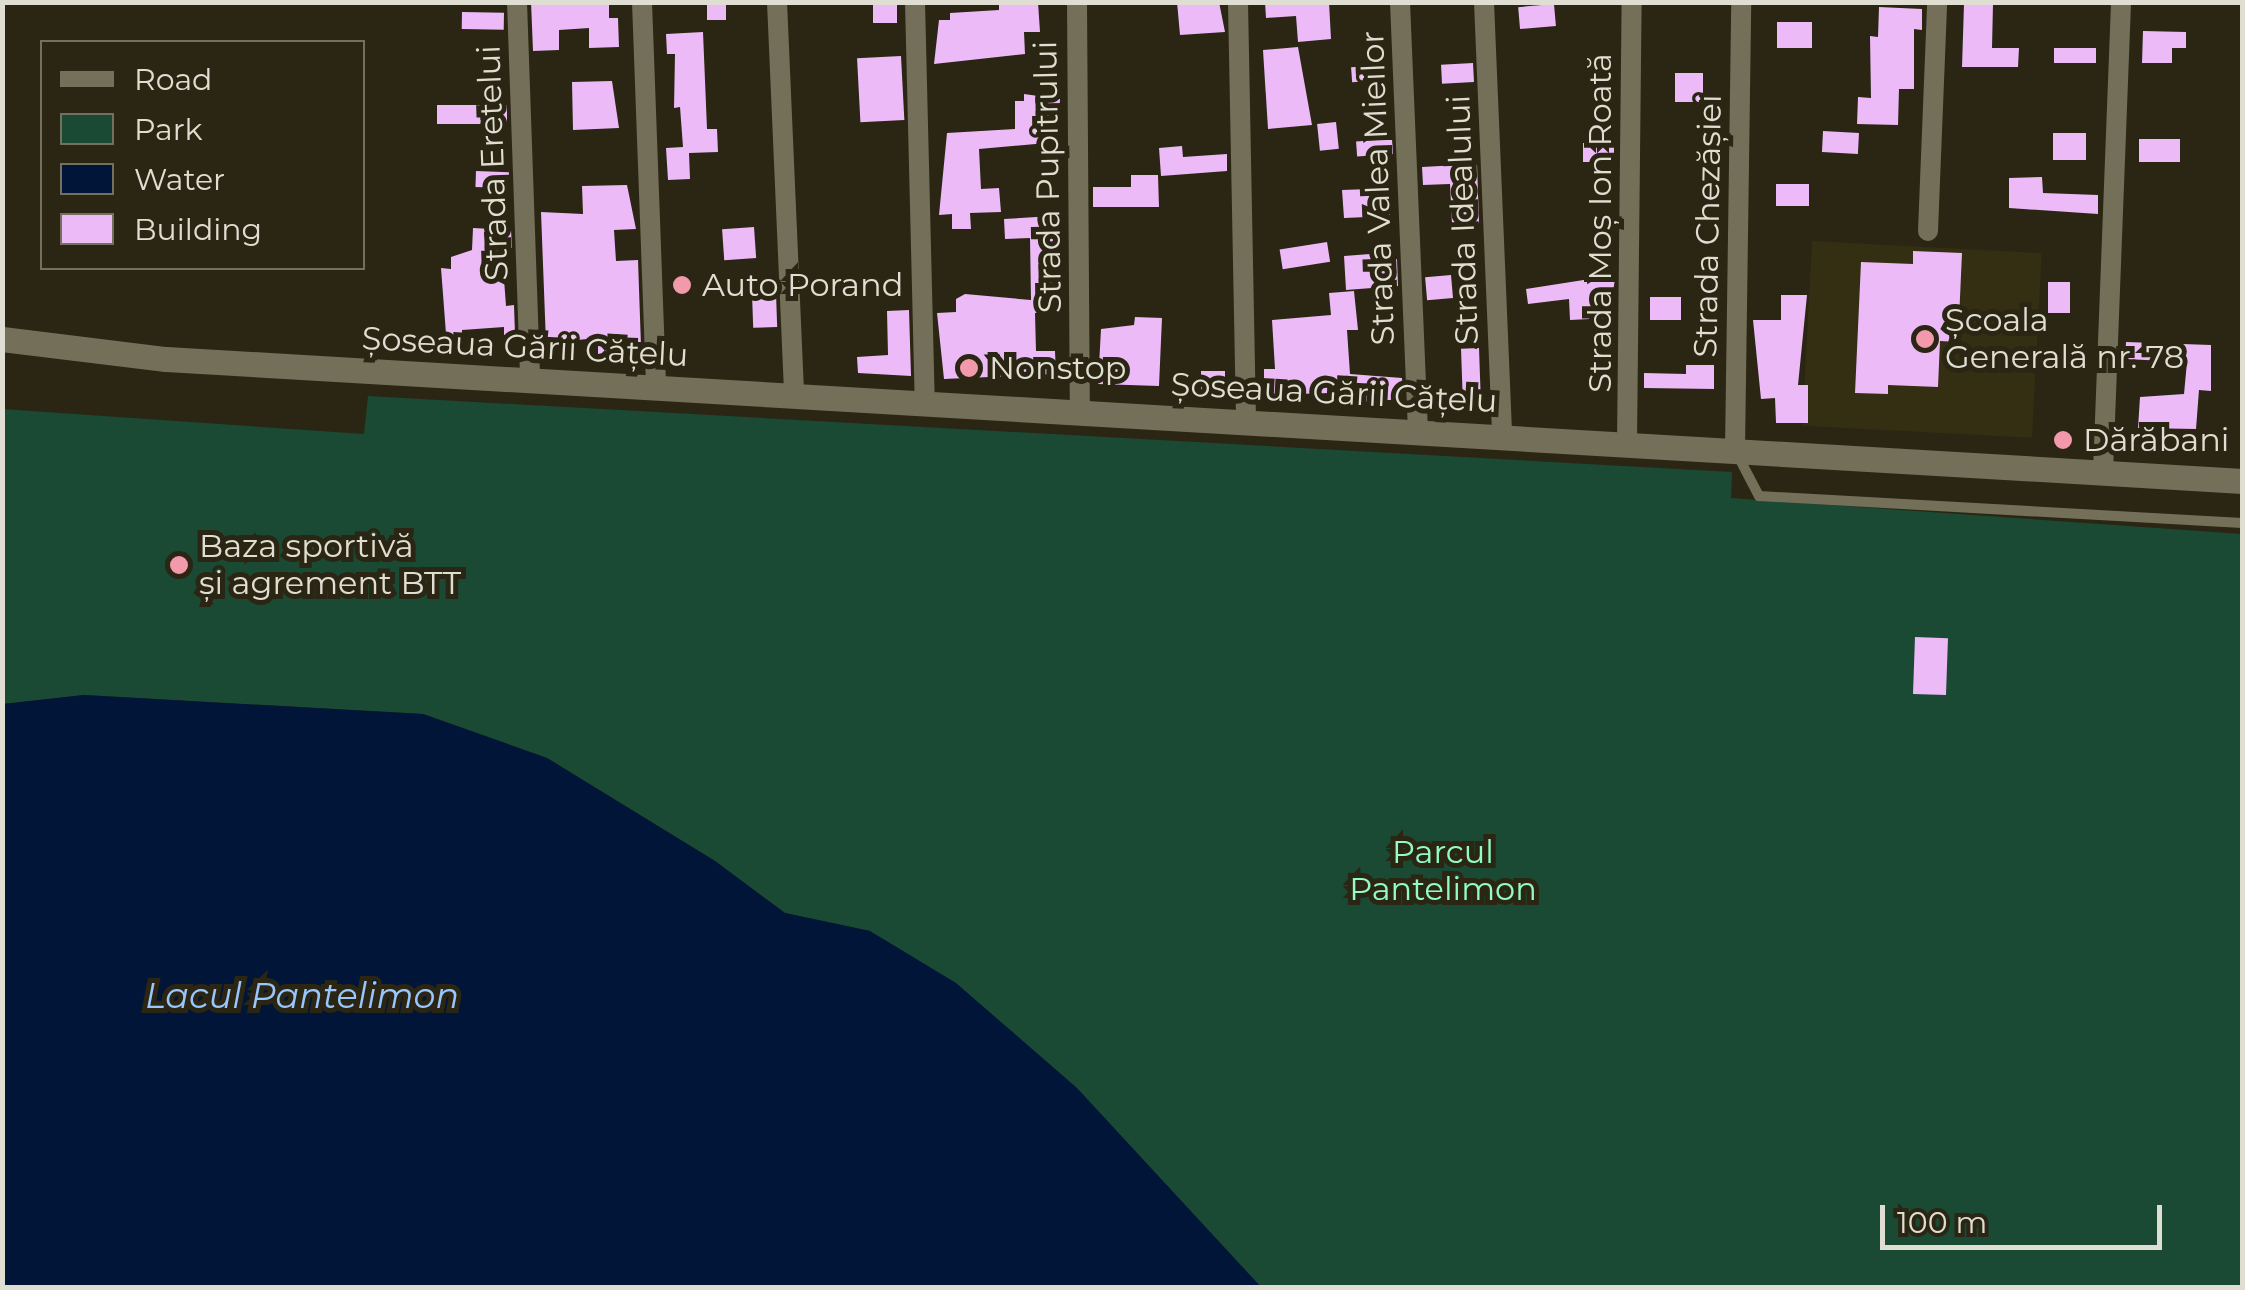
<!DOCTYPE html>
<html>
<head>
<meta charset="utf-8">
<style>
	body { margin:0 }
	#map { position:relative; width:2245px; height:1290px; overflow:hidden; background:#2a2613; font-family:Montserrat,sans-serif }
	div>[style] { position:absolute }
	.built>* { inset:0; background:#342e13; transform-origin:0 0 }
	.green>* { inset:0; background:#1a4934 }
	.water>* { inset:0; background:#001537 }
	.building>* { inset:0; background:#ecbaf7; transform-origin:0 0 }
	.service>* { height:10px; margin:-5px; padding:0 5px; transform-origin:5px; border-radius:5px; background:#746f59 }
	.minor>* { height:20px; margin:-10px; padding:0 10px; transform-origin:10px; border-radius:10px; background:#746f59 }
	.secondary>* { height:25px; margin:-12.5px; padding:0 12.5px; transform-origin:12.5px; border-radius:12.5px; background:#746f59 }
	.dots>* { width:28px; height:28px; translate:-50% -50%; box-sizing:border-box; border:5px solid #2a2613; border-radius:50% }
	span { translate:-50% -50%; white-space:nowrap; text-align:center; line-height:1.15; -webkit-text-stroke:10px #2a2613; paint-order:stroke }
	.street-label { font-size:32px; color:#e0ded2 }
	.poi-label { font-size:32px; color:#e0ded2 }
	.left { translate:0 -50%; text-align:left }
	.park-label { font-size:32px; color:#91fac7 }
	.water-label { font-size:35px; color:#99c6fe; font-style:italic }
	.frame { position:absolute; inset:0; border:5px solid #e0ded2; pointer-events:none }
	.legend { position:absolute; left:40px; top:40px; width:325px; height:230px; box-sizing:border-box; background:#2a2613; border:2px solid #73705f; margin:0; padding:12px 18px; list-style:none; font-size:30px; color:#e0ded2 }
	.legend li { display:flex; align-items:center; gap:20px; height:50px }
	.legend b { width:50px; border:2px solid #73705f }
	.scale { position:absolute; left:1880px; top:1205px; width:282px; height:45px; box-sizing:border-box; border:5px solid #e0ded2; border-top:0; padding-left:12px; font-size:30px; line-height:35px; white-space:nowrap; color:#e0ded2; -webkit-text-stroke:8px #2a2613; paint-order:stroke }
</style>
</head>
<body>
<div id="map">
	<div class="built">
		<i style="left:1812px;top:241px;width:230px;height:185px;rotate:3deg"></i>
	</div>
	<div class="green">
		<i style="clip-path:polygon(368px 396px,1732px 472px,1731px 498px,2242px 534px,2242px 1287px,1261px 1287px,870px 931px,785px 913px,715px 861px,547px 758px,423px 714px,84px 695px,3px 704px,2px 409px,364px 434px)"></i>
	</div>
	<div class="water">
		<i style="clip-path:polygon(84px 695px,423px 714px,547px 758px,715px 861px,785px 913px,870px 931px,956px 983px,1077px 1088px,1261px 1287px,3px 1287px,3px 704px)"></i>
	</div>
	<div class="building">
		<i style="clip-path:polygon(531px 2px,609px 2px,609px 18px,618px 18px,619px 47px,589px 48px,589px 28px,559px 30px,559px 50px,533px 51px)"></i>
		<i style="left:707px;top:2px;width:19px;height:18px"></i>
		<i style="left:873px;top:2px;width:24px;height:21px"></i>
		<i style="clip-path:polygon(999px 2px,1038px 2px,1040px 32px,1024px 32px,1025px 54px,934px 64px,939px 20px,950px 20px,950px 13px,999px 10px)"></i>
		<i style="clip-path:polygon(1177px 2px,1219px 2px,1225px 32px,1180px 35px)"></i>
		<i style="clip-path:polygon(1265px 2px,1329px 2px,1331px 39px,1298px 42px,1296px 16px,1266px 18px)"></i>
		<i style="left:1554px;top:4px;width:22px;height:36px;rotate:85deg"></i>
		<i style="clip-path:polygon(1964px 4px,1993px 4px,1992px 48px,2019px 48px,2018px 67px,1962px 67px)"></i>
		<i style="clip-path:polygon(1879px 7px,1922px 9px,1922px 30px,1914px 29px,1914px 89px,1899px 89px,1898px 125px,1857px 124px,1858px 97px,1871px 98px,1870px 36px,1878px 37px)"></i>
		<i style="left:462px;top:12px;width:42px;height:17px;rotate:1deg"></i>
		<i style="left:1777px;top:22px;width:35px;height:26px"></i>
		<i style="clip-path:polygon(2143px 31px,2186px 32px,2186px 48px,2172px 48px,2172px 63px,2142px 63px)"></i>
		<i style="clip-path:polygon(703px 32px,707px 129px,717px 129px,718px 152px,689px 153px,690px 179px,668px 180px,666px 148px,683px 147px,680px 107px,674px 108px,675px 54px,667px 54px,666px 34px)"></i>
		<i style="clip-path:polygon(1298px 47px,1312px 125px,1268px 129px,1263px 50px)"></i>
		<i style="left:2054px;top:48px;width:42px;height:15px"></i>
		<i style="left:901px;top:56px;width:64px;height:44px;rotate:87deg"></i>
		<i style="left:1473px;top:63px;width:19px;height:32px;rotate:87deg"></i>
		<i style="left:1384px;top:65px;width:15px;height:33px;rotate:86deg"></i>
		<i style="left:1703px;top:73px;width:29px;height:28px;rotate:90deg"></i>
		<i style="clip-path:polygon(612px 81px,619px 128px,573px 130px,572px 82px)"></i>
		<i style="clip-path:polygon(1024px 94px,1060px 99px,1058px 142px,979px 149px,981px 189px,999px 188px,1001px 212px,970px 213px,971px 229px,952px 229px,952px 214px,939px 215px,947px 133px,1015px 129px,1015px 101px,1024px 101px)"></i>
		<i style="left:437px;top:105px;width:70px;height:19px"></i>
		<i style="left:1336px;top:122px;width:27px;height:19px;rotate:84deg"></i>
		<i style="left:1859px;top:133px;width:21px;height:36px;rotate:93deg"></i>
		<i style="left:2053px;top:133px;width:33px;height:27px"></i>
		<i style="left:1392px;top:139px;width:15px;height:36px;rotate:86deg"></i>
		<i style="left:2139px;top:139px;width:41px;height:23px"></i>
		<i style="left:1614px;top:143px;width:19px;height:31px;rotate:90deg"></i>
		<i style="clip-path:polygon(1182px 146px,1183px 157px,1227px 154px,1227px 171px,1161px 176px,1159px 148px)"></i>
		<i style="clip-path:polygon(1477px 164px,1479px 223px,1452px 224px,1450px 184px,1423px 185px,1422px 167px)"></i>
		<i style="left:476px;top:171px;width:33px;height:16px;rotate:2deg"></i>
		<i style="clip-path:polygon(1131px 175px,1158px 175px,1159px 207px,1093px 207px,1093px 187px,1131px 187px)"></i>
		<i style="clip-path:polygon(2042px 177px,2043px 193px,2098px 195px,2098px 214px,2009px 208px,2009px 178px)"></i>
		<i style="left:1776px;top:184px;width:33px;height:22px"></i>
		<i style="clip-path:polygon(627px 185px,636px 229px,614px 230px,616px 261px,638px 260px,641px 346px,598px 354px,598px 338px,546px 343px,541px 212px,583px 214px,582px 186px)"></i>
		<i style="clip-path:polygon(1369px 189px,1369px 197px,1389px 196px,1390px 216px,1344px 218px,1342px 190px)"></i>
		<i style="clip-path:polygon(1053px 216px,1063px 312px,1035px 313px,1036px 351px,1055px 351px,1056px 374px,944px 379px,937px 313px,956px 312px,956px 299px,965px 294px,1031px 300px,1030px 238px,1005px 239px,1004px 219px)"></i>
		<i style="left:754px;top:227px;width:31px;height:32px;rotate:86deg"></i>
		<i style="clip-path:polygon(473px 228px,511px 230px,512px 248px,498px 247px,499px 280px,504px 279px,506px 306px,514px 305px,515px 334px,504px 335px,504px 327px,462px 330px,462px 347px,447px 347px,441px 268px,451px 269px,451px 257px,472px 250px)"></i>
		<i style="left:1327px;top:242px;width:20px;height:48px;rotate:81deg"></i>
		<i style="clip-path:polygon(1913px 251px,1962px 253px,1958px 342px,1940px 341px,1938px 387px,1888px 385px,1888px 394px,1855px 393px,1861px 262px,1913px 264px)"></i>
		<i style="clip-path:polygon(1370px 254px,1371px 260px,1397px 259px,1398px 286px,1346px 290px,1344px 256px)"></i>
		<i style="left:1451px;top:275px;width:23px;height:26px;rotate:85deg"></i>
		<i style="clip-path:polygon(1590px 279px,1615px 279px,1609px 318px,1570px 320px,1569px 299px,1528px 304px,1526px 289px)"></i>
		<i style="left:2048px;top:282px;width:22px;height:31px"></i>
		<i style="clip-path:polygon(1354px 291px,1358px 330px,1347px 330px,1350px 374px,1402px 378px,1403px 399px,1331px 404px,1331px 393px,1264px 395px,1264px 369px,1275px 369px,1272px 320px,1331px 315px,1329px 293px)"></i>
		<i style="left:776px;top:293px;width:34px;height:24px;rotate:88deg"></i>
		<i style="clip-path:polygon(1781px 295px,1807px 295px,1798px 385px,1808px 385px,1808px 423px,1776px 423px,1775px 398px,1761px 399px,1753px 320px,1781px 320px)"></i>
		<i style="left:1681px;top:297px;width:23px;height:31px;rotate:90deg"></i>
		<i style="clip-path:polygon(909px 310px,911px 376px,858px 373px,857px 357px,888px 355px,887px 311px)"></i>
		<i style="clip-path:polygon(1135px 317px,1162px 318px,1159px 386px,1098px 384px,1101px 329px,1134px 325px)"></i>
		<i style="clip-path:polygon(2126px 342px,2211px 345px,2211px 391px,2199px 390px,2196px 429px,2138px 428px,2140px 397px,2184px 394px,2187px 362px,2125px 359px)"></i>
		<i style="left:1479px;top:348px;width:61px;height:18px;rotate:88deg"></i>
		<i style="clip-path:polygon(1686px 365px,1714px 365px,1714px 389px,1644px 388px,1644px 373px,1686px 374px)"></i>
		<i style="left:1201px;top:371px;width:24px;height:21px"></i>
		<i style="left:1915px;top:637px;width:33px;height:57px;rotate:2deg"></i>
	</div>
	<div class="service">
		<i style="left:1736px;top:452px;width:50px;rotate:62.4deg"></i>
		<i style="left:1759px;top:496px;width:484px;rotate:3.2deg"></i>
	</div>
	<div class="minor">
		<i style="left:517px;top:2px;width:378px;rotate:88deg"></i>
		<i style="left:642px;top:2px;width:386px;rotate:87.9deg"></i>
		<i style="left:777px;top:2px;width:393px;rotate:87.5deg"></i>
		<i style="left:915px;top:2px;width:400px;rotate:88.6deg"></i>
		<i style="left:1077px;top:2px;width:409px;rotate:89.6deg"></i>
		<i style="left:1238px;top:2px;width:418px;rotate:88.9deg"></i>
		<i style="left:1400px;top:2px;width:429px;rotate:87.6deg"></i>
		<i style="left:1484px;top:2px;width:434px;rotate:87.6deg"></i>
		<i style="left:1928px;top:231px;width:229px;rotate:-87.7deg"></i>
		<i style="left:1627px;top:443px;width:441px;rotate:-89.4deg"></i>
		<i style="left:1735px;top:450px;width:448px;rotate:-89.2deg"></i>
		<i style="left:2103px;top:472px;width:470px;rotate:-87.8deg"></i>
	</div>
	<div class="secondary">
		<i style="left:2px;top:339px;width:165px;rotate:7deg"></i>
		<i style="left:166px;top:359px;width:2080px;rotate:3.36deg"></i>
	</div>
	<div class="dots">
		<i style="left:682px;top:285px;background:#f29aac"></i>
		<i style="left:1925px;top:339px;background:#f29aac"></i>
		<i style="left:969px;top:368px;background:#f29aac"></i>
		<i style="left:2063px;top:440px;background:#f29aac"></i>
		<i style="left:179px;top:565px;background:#f29aac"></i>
	</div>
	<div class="street-label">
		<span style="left:493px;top:163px;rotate:-92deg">Strada Eretelui</span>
		<span style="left:1048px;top:177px;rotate:-91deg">Strada Pupitrului</span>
		<span style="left:1378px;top:188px;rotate:-92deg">Strada Valea Mieilor</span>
		<span style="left:1463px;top:220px;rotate:-92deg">Strada Idealului</span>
		<span style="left:1600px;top:223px;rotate:-90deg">Strada Moș Ion Roată</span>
		<span style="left:1708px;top:226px;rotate:-89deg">Strada Chezășiei</span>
		<span style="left:525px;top:347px;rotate:3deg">Șoseaua Gării Cățelu</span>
		<span style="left:1334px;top:393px;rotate:3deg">Șoseaua Gării Cățelu</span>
	</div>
	<div class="poi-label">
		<span class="left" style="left:702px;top:285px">Auto Porand</span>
		<span class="left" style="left:1945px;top:339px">Școala<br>Generală nr. 78</span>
		<span class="left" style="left:989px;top:368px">Nonstop</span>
		<span class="left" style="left:2083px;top:440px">Dărăbani</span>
		<span class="left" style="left:199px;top:565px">Baza sportivă<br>și agrement BTT</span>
	</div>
	<div class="park-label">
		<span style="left:1443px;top:871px">Parcul<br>Pantelimon</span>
	</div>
	<div class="water-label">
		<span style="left:302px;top:996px">Lacul Pantelimon</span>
	</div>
	<div class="frame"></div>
	<ul class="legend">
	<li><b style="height:12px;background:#746f59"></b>Road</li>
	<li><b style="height:28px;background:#1a4934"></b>Park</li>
	<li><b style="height:28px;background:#001537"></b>Water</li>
	<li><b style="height:28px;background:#ecbaf7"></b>Building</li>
	</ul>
	<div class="scale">100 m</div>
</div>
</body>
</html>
